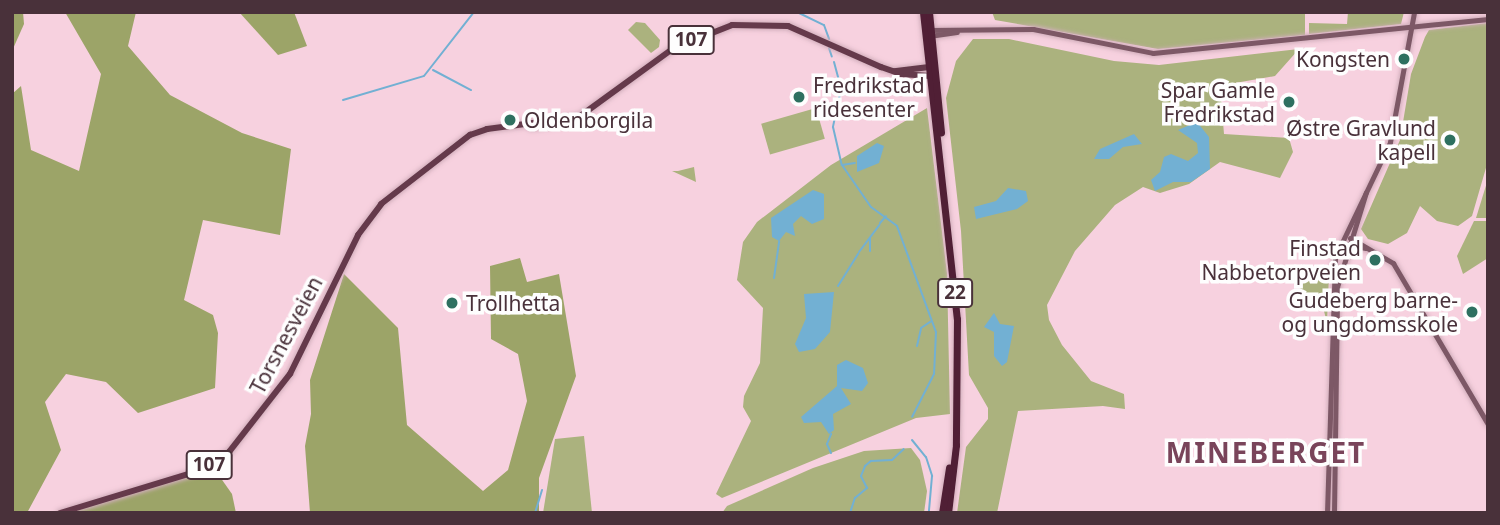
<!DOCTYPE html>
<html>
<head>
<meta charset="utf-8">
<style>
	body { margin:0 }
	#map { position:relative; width:1500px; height:525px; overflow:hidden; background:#f7d1df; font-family:"Noto Sans",sans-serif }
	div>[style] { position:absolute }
	.green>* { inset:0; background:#abb27e; transform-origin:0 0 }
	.forest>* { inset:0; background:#9ca468 }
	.water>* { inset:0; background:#72b0d3 }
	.stream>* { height:2px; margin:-1px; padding:0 1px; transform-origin:1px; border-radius:1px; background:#72b0d3 }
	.roads { filter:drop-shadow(0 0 2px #d1aebb) drop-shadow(0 0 2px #d1aebb) }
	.secondary>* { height:5px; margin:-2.5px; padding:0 2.5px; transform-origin:2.5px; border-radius:2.5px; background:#7d5866 }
	.primary>* { height:6px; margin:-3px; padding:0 3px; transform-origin:3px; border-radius:3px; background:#653a4b }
	.highway>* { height:7px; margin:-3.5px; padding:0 3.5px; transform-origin:3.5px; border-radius:3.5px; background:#501f35 }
	.dots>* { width:19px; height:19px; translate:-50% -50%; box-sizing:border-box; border:4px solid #fefefe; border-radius:50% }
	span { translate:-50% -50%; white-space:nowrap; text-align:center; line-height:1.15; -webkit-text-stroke:7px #fefefe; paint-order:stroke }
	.shield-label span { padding:2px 5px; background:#fefefe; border:2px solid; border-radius:5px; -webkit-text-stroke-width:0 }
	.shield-label { font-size:19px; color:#49313a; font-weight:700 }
	.poi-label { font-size:21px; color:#49313a }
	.right { translate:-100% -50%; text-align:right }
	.left { translate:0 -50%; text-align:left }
	.street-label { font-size:21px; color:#49313a }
	.district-label { font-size:28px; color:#79445a; font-weight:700; letter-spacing:2px }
	.frame { position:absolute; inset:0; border:14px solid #49313a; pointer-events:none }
</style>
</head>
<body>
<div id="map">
	<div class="green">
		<i style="clip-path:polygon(992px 12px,1305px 12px,1305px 35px,1158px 49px,995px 20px)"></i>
		<i style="clip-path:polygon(1348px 12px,1404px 12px,1401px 24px,1309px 34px,1309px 23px,1347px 24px)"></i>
		<i style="clip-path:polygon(636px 22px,645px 23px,660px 40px,659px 47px,651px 53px,628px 30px)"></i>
		<i style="clip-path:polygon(1488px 23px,1488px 161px,1472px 216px,1458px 226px,1437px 221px,1420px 206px,1407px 233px,1388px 244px,1368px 239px,1361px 229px,1400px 140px,1411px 74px,1425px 37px,1429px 30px)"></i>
		<i style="clip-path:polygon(973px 39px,1009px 39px,1114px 61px,1159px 65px,1299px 49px,1275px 76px,1235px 83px,1234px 93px,1221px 98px,1224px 134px,1289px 138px,1293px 152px,1280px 178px,1220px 162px,1189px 184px,1160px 193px,1143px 187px,1115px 205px,1075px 251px,1047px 305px,1049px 320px,1062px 345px,1091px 381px,1124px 394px,1125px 409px,1103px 406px,1018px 411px,997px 513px,957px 513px,966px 447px,988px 419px,988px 408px,969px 375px,961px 231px,946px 98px,956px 61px)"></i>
		<i style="left:816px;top:108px;width:32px;height:57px;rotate:74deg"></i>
		<i style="clip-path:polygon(927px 108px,947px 273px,950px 414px,916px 418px,722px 498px,716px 494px,751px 421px,743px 407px,744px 396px,760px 363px,763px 308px,737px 280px,743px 242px,757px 222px,831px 165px)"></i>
		<i style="clip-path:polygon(694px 167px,696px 182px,672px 171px,678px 171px)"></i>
		<i style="clip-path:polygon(1488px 179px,1488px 218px,1476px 218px)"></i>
		<i style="clip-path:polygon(1474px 221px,1488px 221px,1488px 258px,1463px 274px,1457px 256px)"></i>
		<i style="clip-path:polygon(1295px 273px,1329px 276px,1327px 323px,1323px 307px,1291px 281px)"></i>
		<i style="clip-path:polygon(584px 436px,592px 513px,543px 513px,555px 439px)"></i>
		<i style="clip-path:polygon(911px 448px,920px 460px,927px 491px,924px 513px,722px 513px,727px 506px,813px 468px,864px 451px)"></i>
	</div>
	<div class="forest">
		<i style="clip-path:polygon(12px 12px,23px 12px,24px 24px,12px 51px)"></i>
		<i style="clip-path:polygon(65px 12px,136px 12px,128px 46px,170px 95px,242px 133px,291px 149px,280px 235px,203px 220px,184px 300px,213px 315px,218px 333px,215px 388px,138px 413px,106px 382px,66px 374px,45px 402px,61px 450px,27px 513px,12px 513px,12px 94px,21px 86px,31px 150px,79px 171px,101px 74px)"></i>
		<i style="clip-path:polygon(239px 12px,294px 12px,307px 46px,278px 55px)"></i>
		<i style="clip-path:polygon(520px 258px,527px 282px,559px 274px,576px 376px,539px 478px,539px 513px,310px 513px,305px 446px,311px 414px,310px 380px,344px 274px,398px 328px,407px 425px,483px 491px,508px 470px,527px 401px,518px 354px,491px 339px,490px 266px)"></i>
		<i style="clip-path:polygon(213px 467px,232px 494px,236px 513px,67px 513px)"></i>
	</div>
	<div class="water">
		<i style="clip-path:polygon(1197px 122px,1209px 137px,1210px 169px,1191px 182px,1173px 182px,1155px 191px,1151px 180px,1160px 172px,1164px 157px,1171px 154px,1188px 161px,1198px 153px,1197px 143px,1178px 130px)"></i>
		<i style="clip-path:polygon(1134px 134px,1142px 144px,1123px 147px,1109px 159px,1094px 159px,1100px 149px)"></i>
		<i style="clip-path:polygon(877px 143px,884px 146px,879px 163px,857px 172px,857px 156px)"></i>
		<i style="clip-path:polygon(1008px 188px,1026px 191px,1028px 201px,1017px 209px,976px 219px,974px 207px,996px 201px)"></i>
		<i style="clip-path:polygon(813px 190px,824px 194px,824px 219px,812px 224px,801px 216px,793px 224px,795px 236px,786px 232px,779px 241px,772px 237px,771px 218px)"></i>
		<i style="clip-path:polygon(834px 292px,830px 332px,815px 349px,799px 352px,795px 344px,806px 318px,804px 294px)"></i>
		<i style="clip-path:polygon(994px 313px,1000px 324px,1014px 326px,1007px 362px,1002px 366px,994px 356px,994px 332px,984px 327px)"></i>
		<i style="clip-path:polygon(846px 360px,863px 368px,868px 383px,862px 391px,841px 388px,851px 404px,833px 414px,834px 430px,829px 434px,821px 422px,804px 423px,801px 417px,837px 386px,837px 365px)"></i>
	</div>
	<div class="stream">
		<i style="left:797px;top:12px;width:30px;rotate:26deg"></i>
		<i style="left:824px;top:25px;width:15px;rotate:70deg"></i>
		<i style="left:829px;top:48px;width:9px;rotate:72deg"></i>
		<i style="left:834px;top:62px;width:28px;rotate:75deg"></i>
		<i style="left:841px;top:89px;width:39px;rotate:102deg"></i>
		<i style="left:833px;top:127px;width:39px;rotate:77deg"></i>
		<i style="left:842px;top:165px;width:51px;rotate:55.4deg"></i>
		<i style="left:871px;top:207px;width:32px;rotate:36deg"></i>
		<i style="left:897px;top:226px;width:113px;rotate:69.8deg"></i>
		<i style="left:936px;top:332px;width:42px;rotate:92.7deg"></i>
		<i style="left:934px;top:374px;width:48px;rotate:117.1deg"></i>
		<i style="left:433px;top:70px;width:43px;rotate:27.8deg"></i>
		<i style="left:343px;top:100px;width:84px;rotate:-16.5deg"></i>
		<i style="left:424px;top:76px;width:81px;rotate:-52deg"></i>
		<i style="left:842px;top:165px;width:13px;rotate:-9deg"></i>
		<i style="left:880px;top:223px;width:9px;rotate:-49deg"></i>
		<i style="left:870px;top:238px;width:13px;rotate:90deg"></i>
		<i style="left:859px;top:252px;width:34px;rotate:-53deg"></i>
		<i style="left:774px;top:278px;width:37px;rotate:-82deg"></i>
		<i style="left:838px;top:286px;width:38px;rotate:-58deg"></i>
		<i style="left:917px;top:346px;width:18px;rotate:-77deg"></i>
		<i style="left:921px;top:328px;width:11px;rotate:-34deg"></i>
		<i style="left:912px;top:440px;width:22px;rotate:51deg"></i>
		<i style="left:926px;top:457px;width:20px;rotate:72deg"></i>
		<i style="left:932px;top:476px;width:37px;rotate:95deg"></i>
		<i style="left:831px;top:453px;width:10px;rotate:-114deg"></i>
		<i style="left:827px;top:444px;width:11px;rotate:-68deg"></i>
		<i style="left:535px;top:513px;width:24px;rotate:-73deg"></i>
		<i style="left:850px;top:513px;width:16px;rotate:-72deg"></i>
		<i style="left:855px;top:498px;width:16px;rotate:-40deg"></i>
		<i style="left:867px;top:488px;width:13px;rotate:-117deg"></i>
		<i style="left:861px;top:476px;width:11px;rotate:-68deg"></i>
		<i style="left:865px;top:466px;width:8px;rotate:-40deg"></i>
		<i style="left:871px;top:461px;width:21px;rotate:-3deg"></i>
		<i style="left:892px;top:460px;width:16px;rotate:-43deg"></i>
	</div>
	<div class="roads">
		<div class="secondary">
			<i style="left:929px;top:30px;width:104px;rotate:-0.6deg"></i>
			<i style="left:1033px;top:29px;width:122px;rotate:11.3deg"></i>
			<i style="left:1153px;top:53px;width:337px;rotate:-5.8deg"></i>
			<i style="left:929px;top:36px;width:28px;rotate:-8deg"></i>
			<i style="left:1350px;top:238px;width:50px;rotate:30.2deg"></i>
			<i style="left:1393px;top:263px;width:187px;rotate:59.5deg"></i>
			<i style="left:1345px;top:244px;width:21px;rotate:11deg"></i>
			<i style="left:1327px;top:513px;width:256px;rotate:-88.2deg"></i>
			<i style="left:1335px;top:257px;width:127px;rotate:-64.4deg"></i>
			<i style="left:1390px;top:142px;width:132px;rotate:-79.5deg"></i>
			<i style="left:1334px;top:513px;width:226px;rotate:-89.2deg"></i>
			<i style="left:1337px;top:287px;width:99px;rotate:-73deg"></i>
		</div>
		<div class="primary">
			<i style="left:531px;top:127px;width:41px;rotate:-7deg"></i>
			<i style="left:572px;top:122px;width:126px;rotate:-36deg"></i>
			<i style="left:674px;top:48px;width:62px;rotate:-21.6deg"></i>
			<i style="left:732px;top:25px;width:56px;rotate:1deg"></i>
			<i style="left:788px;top:26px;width:102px;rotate:23.8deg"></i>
			<i style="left:881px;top:67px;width:21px;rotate:19deg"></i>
			<i style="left:901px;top:74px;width:29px;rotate:4deg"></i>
			<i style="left:930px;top:76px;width:6px;rotate:-39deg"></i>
			<i style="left:935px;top:72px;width:8px;rotate:-140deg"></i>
			<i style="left:929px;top:67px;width:35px;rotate:173deg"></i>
			<i style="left:60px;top:513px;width:138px;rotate:-16.9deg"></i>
			<i style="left:192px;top:473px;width:43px;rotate:-29.6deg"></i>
			<i style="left:229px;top:452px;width:99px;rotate:-52deg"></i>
			<i style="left:290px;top:374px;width:155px;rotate:-63.9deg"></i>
			<i style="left:358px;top:235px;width:39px;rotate:-53deg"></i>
			<i style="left:381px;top:204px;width:113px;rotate:-37.8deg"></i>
			<i style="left:470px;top:135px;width:18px;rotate:-19deg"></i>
			<i style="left:487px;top:129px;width:92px;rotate:-7.5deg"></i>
		</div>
		<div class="highway">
			<i style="left:923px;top:12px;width:309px;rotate:83.7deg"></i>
			<i style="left:957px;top:319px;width:126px;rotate:90.5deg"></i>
			<i style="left:956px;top:445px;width:68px;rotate:96.7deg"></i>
			<i style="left:929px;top:12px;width:121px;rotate:84.3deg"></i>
			<i style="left:942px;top:513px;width:46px;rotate:-81.2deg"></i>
		</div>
	</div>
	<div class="dots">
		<i style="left:1404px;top:59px;background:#2e7060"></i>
		<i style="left:799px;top:97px;background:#2e7060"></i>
		<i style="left:1289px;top:102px;background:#2e7060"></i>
		<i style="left:510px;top:120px;background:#2e7060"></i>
		<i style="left:1450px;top:140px;background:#2e7060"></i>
		<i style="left:1375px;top:260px;background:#2e7060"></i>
		<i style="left:452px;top:303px;background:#2e7060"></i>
		<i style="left:1472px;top:312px;background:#2e7060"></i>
	</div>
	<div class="shield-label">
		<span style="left:691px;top:40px">107</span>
		<span style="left:955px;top:293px">22</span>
		<span style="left:209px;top:465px">107</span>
	</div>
	<div class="poi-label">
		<span class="right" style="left:1390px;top:59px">Kongsten</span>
		<span class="left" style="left:813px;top:97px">Fredrikstad<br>ridesenter</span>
		<span class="right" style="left:1275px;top:102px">Spar Gamle<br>Fredrikstad</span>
		<span class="left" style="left:524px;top:120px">Oldenborgila</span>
		<span class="right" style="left:1436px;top:140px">Østre Gravlund<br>kapell</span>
		<span class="right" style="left:1361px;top:260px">Finstad<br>Nabbetorpveien</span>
		<span class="right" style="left:1458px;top:312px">Gudeberg barne-<br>og ungdomsskole</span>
		<span class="left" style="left:466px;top:303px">Trollhetta</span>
	</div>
	<div class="street-label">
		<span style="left:286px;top:335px;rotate:-62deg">Torsnesveien</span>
	</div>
	<div class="district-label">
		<span style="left:1266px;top:452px">MINEBERGET</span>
	</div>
	<div class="frame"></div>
</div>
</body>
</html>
